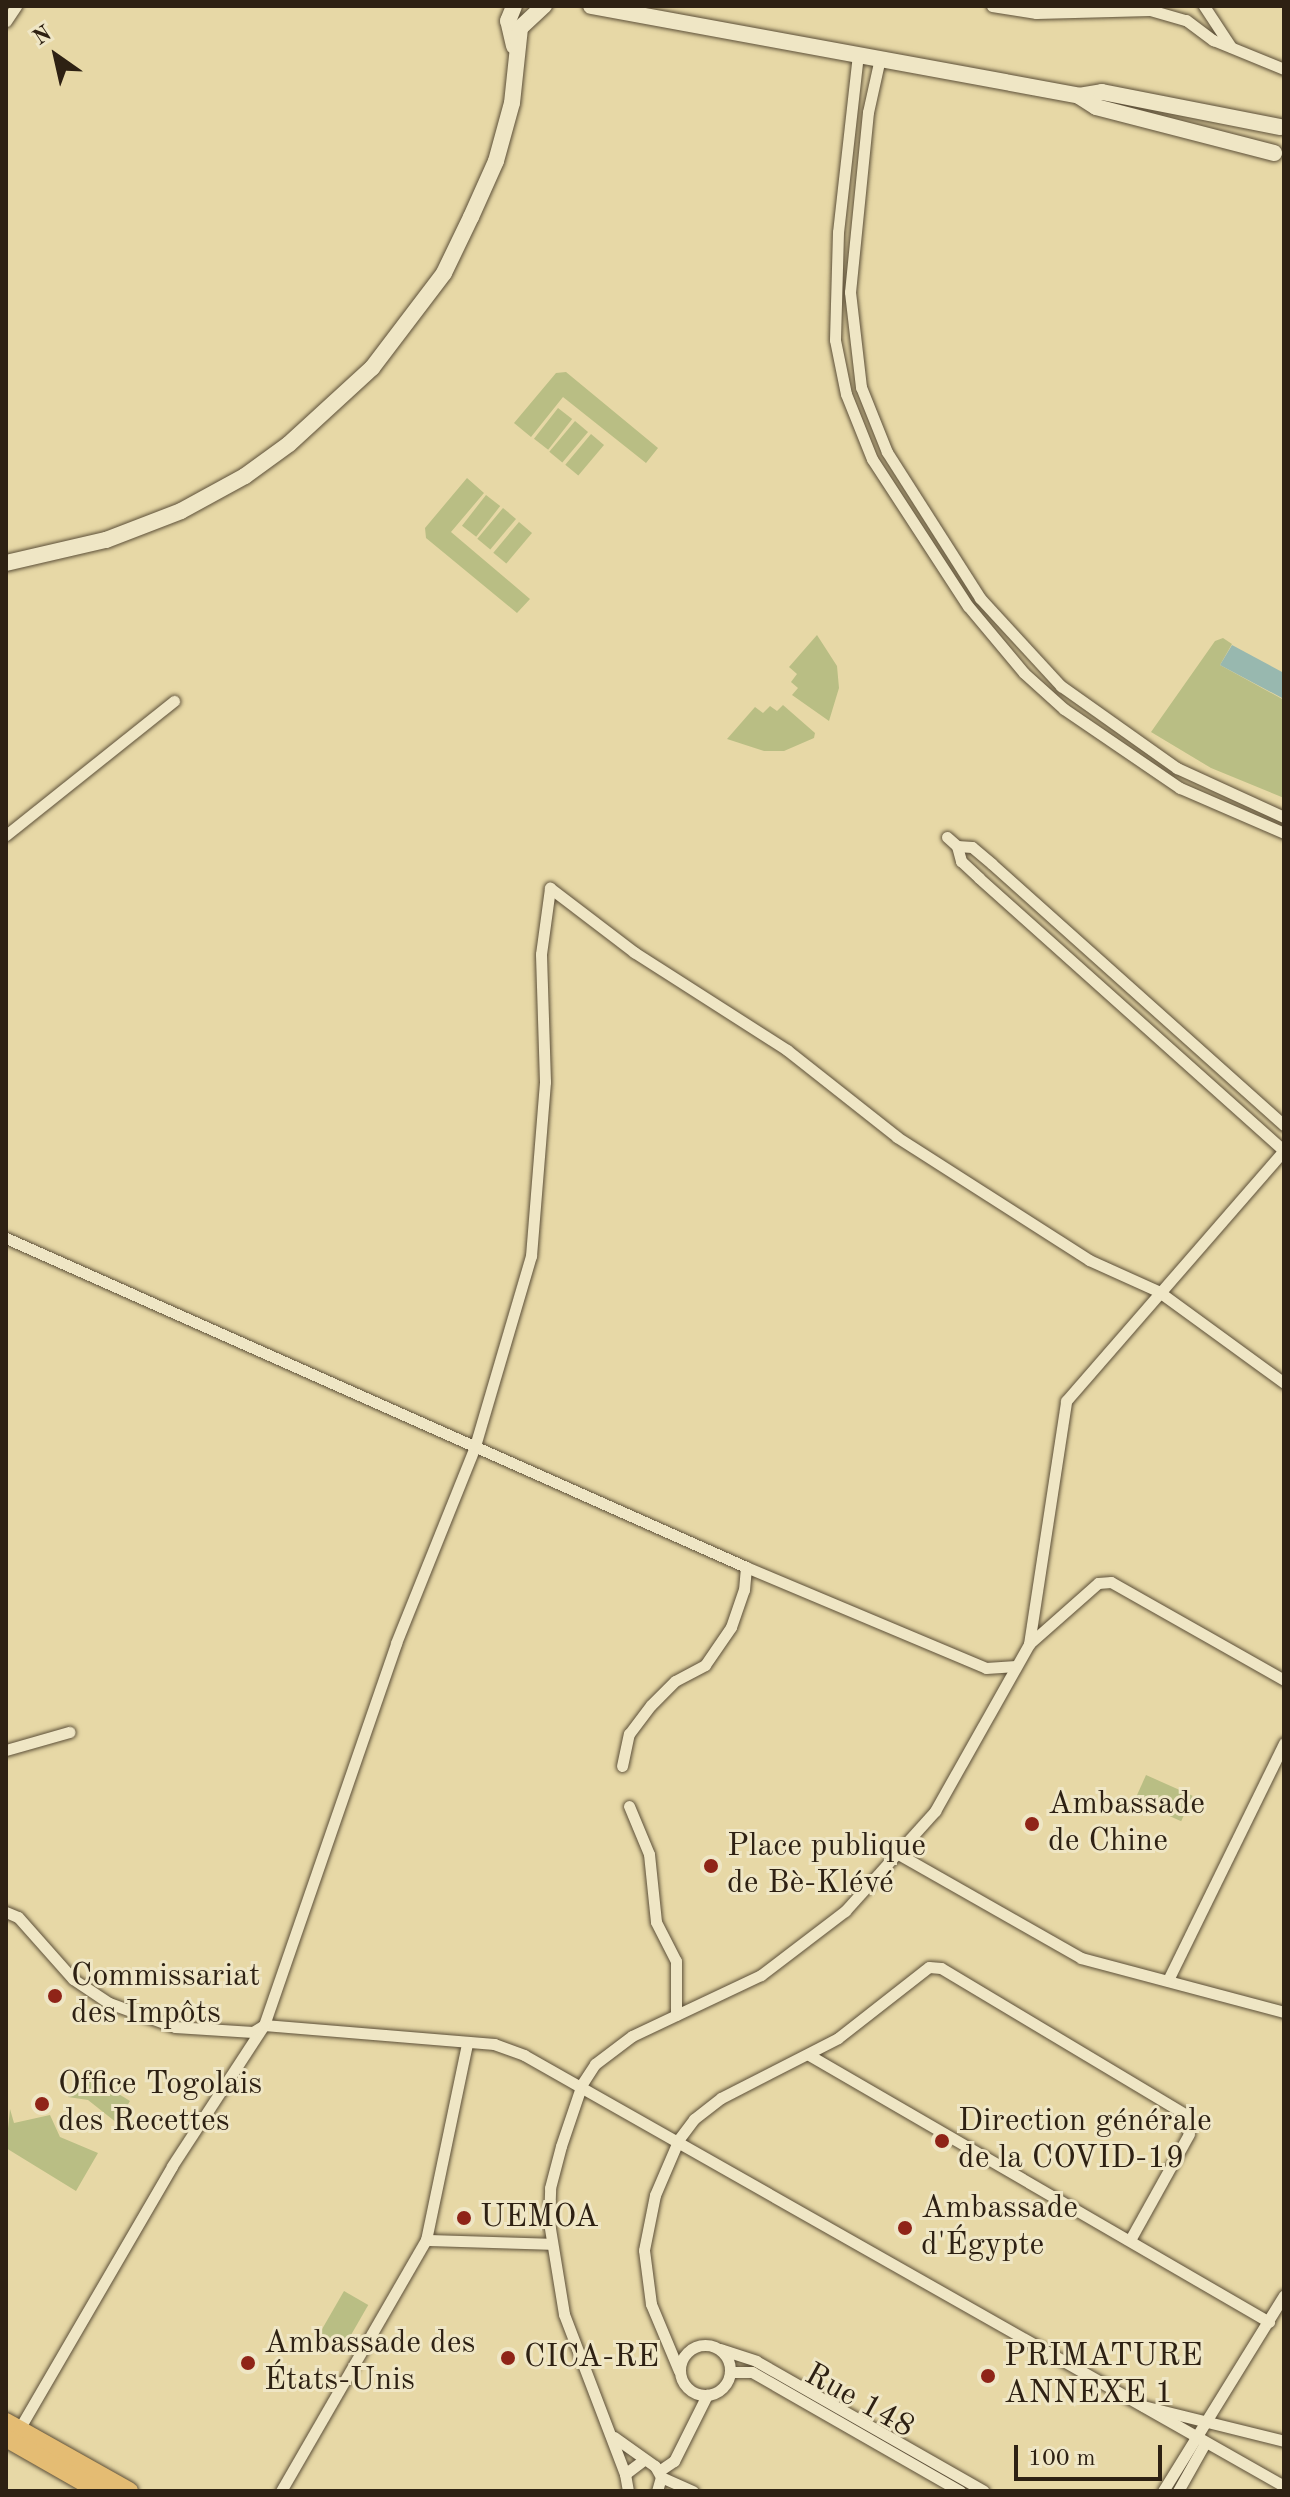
<!DOCTYPE html>
<html>
<head>
<meta charset="utf-8">
<style>
	body { margin:0 }
	#map { position:relative; width:1290px; height:2497px; overflow:hidden; background:#e7d8a6; font-family:"Old Standard TT",serif }
	div>[style] { position:absolute }
	.green>* { inset:0; background:#b9be84; transform-origin:0 0 }
	.water>* { inset:0; background:#98b8af }
	.roads { filter:drop-shadow(0 0 2px #5c4f38) drop-shadow(0 0 2px #5c4f38) }
	.minor>* { height:11px; margin:-5.5px; padding:0 5.5px; transform-origin:5.5px; border-radius:5.5px; background:#efe6c5 }
	.minor>.ring { margin:-5.5px; padding:0; box-sizing:content-box; background:none; border:11px solid #efe6c5; border-radius:50% }
	.secondary>* { height:16px; margin:-8px; padding:0 8px; transform-origin:8px; border-radius:8px; background:#efe6c5 }
	.trunk>* { height:18px; margin:-9px; padding:0 9px; transform-origin:9px; border-radius:9px; background:#e4bc73 }
	.dots>* { width:22px; height:22px; translate:-50% -50%; box-sizing:border-box; border:4px solid #efe6c5; border-radius:50% }
	span { translate:-50% -50%; white-space:nowrap; text-align:center; line-height:1.15; -webkit-text-stroke:6px #efe6c5; paint-order:stroke }
	.poi-label { font-size:32px; color:#2e2113 }
	.left { translate:0 -50%; text-align:left }
	.street-label { font-size:32px; color:#2e2113 }
	.frame { position:absolute; inset:0; border:8px solid #2e2113; pointer-events:none }
	.north { position:absolute; left:16px; top:16px; width:80px; height:80px; -webkit-text-stroke:6px #efe6c5; paint-order:stroke; rotate:326deg; font-size:22px; font-weight:700; line-height:32px; text-align:center; color:#2e2113 }
	.north::after { content:''; display:block; margin:auto; width:28px; height:36px; background:#2e2113; clip-path:polygon(50% 0,100% 100%,50% 72%,0 100%) }
	.scale { position:absolute; left:1014px; top:2445px; width:148px; height:36px; box-sizing:border-box; border:4px solid #2e2113; border-top:0; padding-left:10px; font-size:24px; line-height:28px; white-space:nowrap; color:#2e2113; -webkit-text-stroke:6px #efe6c5; paint-order:stroke }
</style>
</head>
<body>
<div id="map">
	<div class="green">
		<i style="clip-path:polygon(566px 372px,658px 448px,646px 463px,563px 397px,531px 437px,514px 423px,556px 373px)"></i>
		<i style="left:558px;top:408px;width:18px;height:39px;rotate:38deg"></i>
		<i style="left:575px;top:421px;width:17px;height:40px;rotate:40deg"></i>
		<i style="left:591px;top:434px;width:17px;height:40px;rotate:40deg"></i>
		<i style="clip-path:polygon(467px 478px,484px 493px,451px 532px,530px 599px,517px 613px,426px 538px,425px 528px)"></i>
		<i style="left:486px;top:495px;width:18px;height:39px;rotate:38deg"></i>
		<i style="left:503px;top:508px;width:17px;height:40px;rotate:40deg"></i>
		<i style="left:519px;top:522px;width:17px;height:40px;rotate:40deg"></i>
		<i style="clip-path:polygon(817px 635px,837px 666px,839px 688px,829px 721px,792px 695px,798px 688px,791px 682px,797px 674px,789px 667px)"></i>
		<i style="clip-path:polygon(1223px 638px,1232px 644px,1220px 665px,1284px 700px,1284px 798px,1211px 768px,1151px 732px,1215px 641px)"></i>
		<i style="clip-path:polygon(783px 705px,815px 733px,814px 738px,784px 751px,764px 751px,727px 739px,755px 707px,763px 713px,770px 706px,777px 711px)"></i>
		<i style="left:1146px;top:1775px;width:51px;height:28px;rotate:24deg"></i>
		<i style="clip-path:polygon(83px 2072px,130px 2101px,117px 2123px,88px 2100px,68px 2097px)"></i>
		<i style="clip-path:polygon(10px 2109px,14px 2123px,50px 2115px,60px 2137px,98px 2153px,76px 2191px,6px 2148px)"></i>
		<i style="left:344px;top:2291px;width:28px;height:55px;rotate:30deg"></i>
	</div>
	<div class="water">
		<i style="clip-path:polygon(1232px 645px,1284px 673px,1284px 699px,1220px 665px)"></i>
	</div>
	<div class="roads">
		<div class="minor">
			<i style="left:992px;top:6px;width:45px;rotate:9deg"></i>
			<i style="left:1036px;top:13px;width:114px;rotate:-1.5deg"></i>
			<i style="left:1150px;top:10px;width:37px;rotate:16deg"></i>
			<i style="left:1186px;top:20px;width:34px;rotate:37deg"></i>
			<i style="left:1213px;top:40px;width:77px;rotate:22.2deg"></i>
			<i style="left:1204px;top:6px;width:49px;rotate:56.6deg"></i>
			<i style="left:6px;top:21px;width:18px;rotate:-56deg"></i>
			<i style="left:858px;top:54px;width:179px;rotate:96.4deg"></i>
			<i style="left:838px;top:232px;width:108px;rotate:91.6deg"></i>
			<i style="left:835px;top:340px;width:55px;rotate:78.5deg"></i>
			<i style="left:846px;top:394px;width:70px;rotate:68.2deg"></i>
			<i style="left:872px;top:459px;width:176px;rotate:56.9deg"></i>
			<i style="left:968px;top:606px;width:87px;rotate:50.1deg"></i>
			<i style="left:1024px;top:673px;width:54px;rotate:42deg"></i>
			<i style="left:1064px;top:709px;width:140px;rotate:34.3deg"></i>
			<i style="left:1180px;top:788px;width:113px;rotate:23.4deg"></i>
			<i style="left:880px;top:58px;width:55px;rotate:102.5deg"></i>
			<i style="left:868px;top:112px;width:181px;rotate:95.7deg"></i>
			<i style="left:850px;top:292px;width:96px;rotate:83.4deg"></i>
			<i style="left:861px;top:387px;width:70px;rotate:68.2deg"></i>
			<i style="left:887px;top:452px;width:173px;rotate:57.5deg"></i>
			<i style="left:980px;top:598px;width:120px;rotate:47.4deg"></i>
			<i style="left:1061px;top:686px;width:142px;rotate:35.3deg"></i>
			<i style="left:1177px;top:768px;width:118px;rotate:24.6deg"></i>
			<i style="left:6px;top:835px;width:215px;rotate:-38.6deg"></i>
			<i style="left:947px;top:837px;width:13px;rotate:42deg"></i>
			<i style="left:957px;top:846px;width:15px;rotate:4deg"></i>
			<i style="left:972px;top:847px;width:26px;rotate:40deg"></i>
			<i style="left:992px;top:864px;width:392px;rotate:41.8deg"></i>
			<i style="left:957px;top:846px;width:16px;rotate:75deg"></i>
			<i style="left:961px;top:861px;width:25px;rotate:43deg"></i>
			<i style="left:979px;top:878px;width:409px;rotate:41.8deg"></i>
			<i style="left:6px;top:1238px;width:810px;rotate:23.97deg"></i>
			<i style="left:746px;top:1567px;width:260px;rotate:22.8deg"></i>
			<i style="left:986px;top:1668px;width:30px;rotate:-4deg"></i>
			<i style="left:1029px;top:1644px;width:246px;rotate:-81.3deg"></i>
			<i style="left:1066px;top:1401px;width:332px;rotate:-49deg"></i>
			<i style="left:6px;top:1750px;width:66px;rotate:-15.9deg"></i>
			<i style="left:622px;top:1766px;width:33px;rotate:-78deg"></i>
			<i style="left:629px;top:1734px;width:36px;rotate:-53deg"></i>
			<i style="left:651px;top:1705px;width:34px;rotate:-45deg"></i>
			<i style="left:675px;top:1681px;width:34px;rotate:-28deg"></i>
			<i style="left:705px;top:1665px;width:46px;rotate:-55.6deg"></i>
			<i style="left:731px;top:1627px;width:39px;rotate:-71deg"></i>
			<i style="left:744px;top:1590px;width:23px;rotate:-85deg"></i>
			<i style="left:629px;top:1806px;width:52px;rotate:67.4deg"></i>
			<i style="left:649px;top:1854px;width:68px;rotate:84.1deg"></i>
			<i style="left:656px;top:1922px;width:44px;rotate:62.9deg"></i>
			<i style="left:676px;top:1961px;width:54px;rotate:90deg"></i>
			<i style="left:900px;top:1855px;width:208px;rotate:29.6deg"></i>
			<i style="left:1081px;top:1958px;width:210px;rotate:14.9deg"></i>
			<i style="left:6px;top:1912px;width:13px;rotate:23deg"></i>
			<i style="left:18px;top:1917px;width:83px;rotate:48.4deg"></i>
			<i style="left:73px;top:1979px;width:43px;rotate:33.7deg"></i>
			<i style="left:109px;top:2003px;width:70px;rotate:20deg"></i>
			<i style="left:175px;top:2027px;width:78px;rotate:3.7deg"></i>
			<i style="left:253px;top:2032px;width:13px;rotate:-32deg"></i>
			<i style="left:264px;top:2025px;width:231px;rotate:4.7deg"></i>
			<i style="left:494px;top:2044px;width:32px;rotate:20deg"></i>
			<i style="left:524px;top:2055px;width:874px;rotate:29.56deg"></i>
			<i style="left:1169px;top:1978px;width:262px;rotate:-63.9deg"></i>
			<i style="left:809px;top:2055px;width:532px;rotate:30.13deg"></i>
			<i style="left:426px;top:2240px;width:125px;rotate:1.8deg"></i>
			<i class="ring" style="left:680px;top:2345px;width:39px;height:39px"></i>
			<i style="left:720px;top:2349px;width:38px;rotate:18deg"></i>
			<i style="left:756px;top:2361px;width:262px;rotate:29.7deg"></i>
			<i style="left:679px;top:2371px;width:73px;rotate:-112.7deg"></i>
			<i style="left:651px;top:2304px;width:54px;rotate:-97.4deg"></i>
			<i style="left:644px;top:2250px;width:56px;rotate:-78.7deg"></i>
			<i style="left:655px;top:2195px;width:61px;rotate:-66.8deg"></i>
			<i style="left:679px;top:2139px;width:25px;rotate:-53deg"></i>
			<i style="left:694px;top:2119px;width:34px;rotate:-38deg"></i>
			<i style="left:721px;top:2098px;width:131px;rotate:-27.1deg"></i>
			<i style="left:838px;top:2038px;width:115px;rotate:-38deg"></i>
			<i style="left:929px;top:1967px;width:12px;rotate:5deg"></i>
			<i style="left:941px;top:1968px;width:284px;rotate:30.9deg"></i>
			<i style="left:1185px;top:2114px;width:20px;rotate:79deg"></i>
			<i style="left:1189px;top:2134px;width:119px;rotate:119.1deg"></i>
			<i style="left:730px;top:2372px;width:22px"></i>
			<i style="left:752px;top:2372px;width:240px;rotate:29.8deg"></i>
			<i style="left:1143px;top:2406px;width:145px;rotate:13.9deg"></i>
			<i style="left:18px;top:2431px;width:306px;rotate:-59.8deg"></i>
			<i style="left:172px;top:2166px;width:168px;rotate:-56.9deg"></i>
			<i style="left:264px;top:2025px;width:404px;rotate:-70.9deg"></i>
			<i style="left:396px;top:1643px;width:212px;rotate:-68.1deg"></i>
			<i style="left:475px;top:1446px;width:198px;rotate:-73.6deg"></i>
			<i style="left:531px;top:1256px;width:175px;rotate:-85.4deg"></i>
			<i style="left:545px;top:1082px;width:128px;rotate:-91.8deg"></i>
			<i style="left:541px;top:954px;width:67px;rotate:-82.2deg"></i>
			<i style="left:550px;top:888px;width:106px;rotate:37.3deg"></i>
			<i style="left:634px;top:952px;width:182px;rotate:32.6deg"></i>
			<i style="left:787px;top:1050px;width:140px;rotate:38.3deg"></i>
			<i style="left:897px;top:1137px;width:228px;rotate:32.6deg"></i>
			<i style="left:1089px;top:1260px;width:76px;rotate:24.2deg"></i>
			<i style="left:1158px;top:1291px;width:156px;rotate:36.1deg"></i>
			<i style="left:614px;top:2437px;width:50px;rotate:35.3deg"></i>
			<i style="left:655px;top:2466px;width:13px;rotate:61deg"></i>
			<i style="left:661px;top:2477px;width:15px;rotate:106deg"></i>
			<i style="left:659px;top:2471px;width:18px;rotate:-34deg"></i>
			<i style="left:674px;top:2461px;width:74px;rotate:-63.4deg"></i>
			<i style="left:625px;top:2474px;width:171px;rotate:-110.9deg"></i>
			<i style="left:564px;top:2314px;width:93px;rotate:-99.3deg"></i>
			<i style="left:549px;top:2222px;width:34px;rotate:-88deg"></i>
			<i style="left:550px;top:2188px;width:43px;rotate:-75.3deg"></i>
			<i style="left:561px;top:2146px;width:65px;rotate:-71.3deg"></i>
			<i style="left:582px;top:2084px;width:24px;rotate:-57deg"></i>
			<i style="left:595px;top:2064px;width:46px;rotate:-37.1deg"></i>
			<i style="left:632px;top:2036px;width:143px;rotate:-25.3deg"></i>
			<i style="left:761px;top:1975px;width:106px;rotate:-37.3deg"></i>
			<i style="left:845px;top:1911px;width:135px;rotate:-48deg"></i>
			<i style="left:935px;top:1811px;width:192px;rotate:-60.6deg"></i>
			<i style="left:1029px;top:1644px;width:92px;rotate:-41.5deg"></i>
			<i style="left:1098px;top:1583px;width:13px;rotate:-4deg"></i>
			<i style="left:1111px;top:1582px;width:199px;rotate:29.5deg"></i>
			<i style="left:661px;top:2477px;width:35px;rotate:24deg"></i>
			<i style="left:281px;top:2491px;width:290px;rotate:-60deg"></i>
			<i style="left:426px;top:2240px;width:201px;rotate:-78.2deg"></i>
			<i style="left:628px;top:2491px;width:17px;rotate:-100deg"></i>
			<i style="left:625px;top:2474px;width:21px;rotate:-37deg"></i>
			<i style="left:1163px;top:2491px;width:230px;rotate:-58.3deg"></i>
			<i style="left:1178px;top:2491px;width:55px;rotate:-60.6deg"></i>
		</div>
		<div class="secondary">
			<i style="left:591px;top:6px;width:496px;rotate:10.4deg"></i>
			<i style="left:1079px;top:96px;width:23px;rotate:-10deg"></i>
			<i style="left:1102px;top:92px;width:182px;rotate:11.1deg"></i>
			<i style="left:514px;top:46px;width:26px;rotate:-103deg"></i>
			<i style="left:508px;top:21px;width:16px;rotate:-68deg"></i>
			<i style="left:1079px;top:96px;width:20px;rotate:33deg"></i>
			<i style="left:1096px;top:107px;width:184px;rotate:14.5deg"></i>
			<i style="left:6px;top:563px;width:103px;rotate:-13deg"></i>
			<i style="left:106px;top:540px;width:80px;rotate:-21.1deg"></i>
			<i style="left:181px;top:511px;width:73px;rotate:-28.7deg"></i>
			<i style="left:245px;top:476px;width:54px;rotate:-36deg"></i>
			<i style="left:289px;top:444px;width:113px;rotate:-42.5deg"></i>
			<i style="left:372px;top:368px;width:119px;rotate:-52.8deg"></i>
			<i style="left:444px;top:273px;width:62px;rotate:-64.3deg"></i>
			<i style="left:471px;top:217px;width:61px;rotate:-65.9deg"></i>
			<i style="left:496px;top:161px;width:60px;rotate:-74.6deg"></i>
			<i style="left:512px;top:103px;width:75px;rotate:-83.9deg"></i>
			<i style="left:520px;top:28px;width:33px;rotate:-43deg"></i>
		</div>
		<div class="trunk">
			<i style="left:6px;top:2422px;width:141px;rotate:29.3deg"></i>
			<i style="left:6px;top:2438px;width:107px;rotate:29.7deg"></i>
		</div>
	</div>
	<div class="dots">
		<i style="left:1032px;top:1824px;background:#8f2418"></i>
		<i style="left:711px;top:1866px;background:#8f2418"></i>
		<i style="left:55px;top:1996px;background:#8f2418"></i>
		<i style="left:42px;top:2104px;background:#8f2418"></i>
		<i style="left:942px;top:2141px;background:#8f2418"></i>
		<i style="left:464px;top:2218px;background:#8f2418"></i>
		<i style="left:905px;top:2228px;background:#8f2418"></i>
		<i style="left:508px;top:2358px;background:#8f2418"></i>
		<i style="left:248px;top:2363px;background:#8f2418"></i>
		<i style="left:988px;top:2376px;background:#8f2418"></i>
	</div>
	<div class="poi-label">
		<span class="left" style="left:1048px;top:1824px">Ambassade<br>de Chine</span>
		<span class="left" style="left:727px;top:1866px">Place publique<br>de Bè-Klévé</span>
		<span class="left" style="left:71px;top:1996px">Commissariat<br>des Impôts</span>
		<span class="left" style="left:58px;top:2104px">Office Togolais<br>des Recettes</span>
		<span class="left" style="left:958px;top:2141px">Direction générale<br>de la COVID-19</span>
		<span class="left" style="left:921px;top:2228px">Ambassade<br>d'Égypte</span>
		<span class="left" style="left:480px;top:2218px">UEMOA</span>
		<span class="left" style="left:264px;top:2363px">Ambassade des<br>États-Unis</span>
		<span class="left" style="left:524px;top:2358px">CICA-RE</span>
		<span class="left" style="left:1004px;top:2376px">PRIMATURE<br>ANNEXE 1</span>
	</div>
	<div class="street-label">
		<span style="left:859px;top:2402px;rotate:29deg">Rue 148</span>
	</div>
	<div class="frame"></div>
	<div class="north">N</div>
	<div class="scale">100 m</div>
</div>
</body>
</html>
